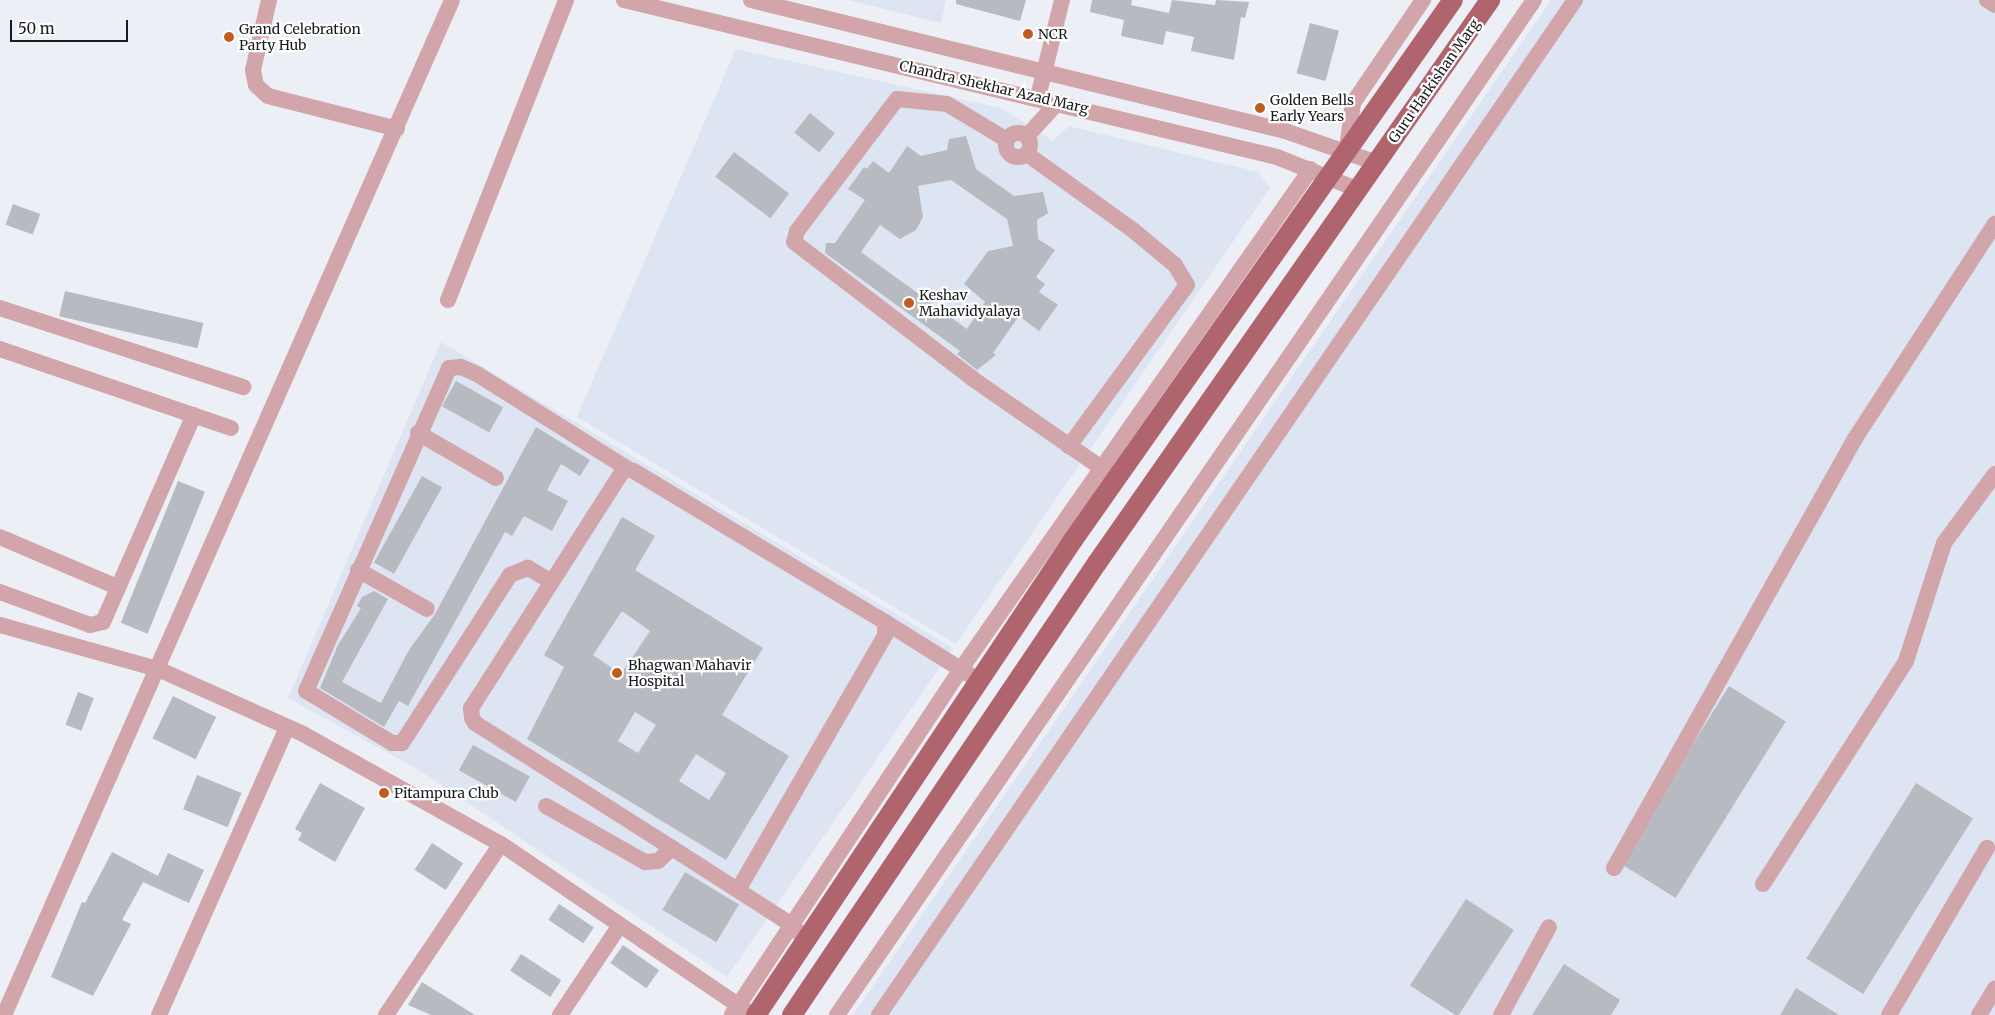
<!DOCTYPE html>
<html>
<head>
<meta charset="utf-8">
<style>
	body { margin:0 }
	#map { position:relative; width:1995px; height:1015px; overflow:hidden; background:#ecf0f6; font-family:Merriweather,serif }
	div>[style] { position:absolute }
	.built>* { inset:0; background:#dce5f1 }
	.building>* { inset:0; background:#b7bbc1; transform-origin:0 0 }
	.minor>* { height:16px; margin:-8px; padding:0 8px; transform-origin:8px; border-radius:8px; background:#d1a5a9 }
	.minor>.ring { margin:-8px; padding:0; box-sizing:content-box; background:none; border:16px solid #d1a5a9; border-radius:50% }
	.major>* { height:20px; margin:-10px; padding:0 10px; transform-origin:10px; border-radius:10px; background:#b0646e }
	.dots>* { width:14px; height:14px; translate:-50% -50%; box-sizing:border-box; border:2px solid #fff; border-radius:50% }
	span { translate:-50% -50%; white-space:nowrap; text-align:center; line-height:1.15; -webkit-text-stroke:4.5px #fff; paint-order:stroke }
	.poi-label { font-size:14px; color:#1a1b1d }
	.left { translate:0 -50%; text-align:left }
	.street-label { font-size:14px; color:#1a1b1d }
	.scale { position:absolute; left:10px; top:20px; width:118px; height:22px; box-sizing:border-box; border:2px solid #1a1b1d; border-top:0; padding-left:6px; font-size:15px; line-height:18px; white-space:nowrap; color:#1a1b1d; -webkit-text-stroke:4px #fff; paint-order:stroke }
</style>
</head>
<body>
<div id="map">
	<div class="built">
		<i style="clip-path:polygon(848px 0,946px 0,941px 23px)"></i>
		<i style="clip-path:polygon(1551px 0,1995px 0,1995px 1015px,853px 1015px)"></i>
		<i style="clip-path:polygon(736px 49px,1001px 108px,1053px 141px,1069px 126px,1258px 172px,1270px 188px,956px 644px,577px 417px)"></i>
		<i style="clip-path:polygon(441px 342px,953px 648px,727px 977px,419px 770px,288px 698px)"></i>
	</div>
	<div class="building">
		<i style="clip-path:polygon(956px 0,1026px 0,1020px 21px,956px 4px)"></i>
		<i style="clip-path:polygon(1092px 0,1132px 0,1131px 5px,1169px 13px,1172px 0,1215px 5px,1216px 0,1249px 2px,1245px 18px,1241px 17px,1234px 60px,1191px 51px,1194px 37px,1166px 31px,1163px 45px,1121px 36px,1124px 20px,1090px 12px)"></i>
		<i style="left:1310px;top:23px;width:30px;height:52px;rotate:15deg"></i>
		<i style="left:810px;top:113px;width:32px;height:25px;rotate:39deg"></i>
		<i style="clip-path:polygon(evenodd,966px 136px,976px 169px,1014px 196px,1043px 192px,1048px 213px,1037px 220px,1038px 239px,1055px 250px,1036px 277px,1045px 284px,1039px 292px,1058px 305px,1039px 331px,1019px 316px,993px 353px,996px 355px,977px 370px,957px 354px,960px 351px,825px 253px,826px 243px,835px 243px,865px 200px,848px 189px,864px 167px,867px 169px,873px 161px,889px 173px,907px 146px,921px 156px,947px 150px,949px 139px,966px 136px,951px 180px,1007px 219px,1013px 246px,988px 251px,964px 284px,985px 302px,967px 329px,861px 252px,880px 225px,900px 239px,916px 230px,923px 217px,918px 186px,951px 180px)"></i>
		<i style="left:734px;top:152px;width:69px;height:31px;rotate:37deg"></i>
		<i style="left:13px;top:204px;width:29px;height:22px;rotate:20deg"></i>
		<i style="left:65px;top:291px;width:142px;height:26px;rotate:13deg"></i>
		<i style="left:456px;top:381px;width:54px;height:29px;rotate:29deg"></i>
		<i style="clip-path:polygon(536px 427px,590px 460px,580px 476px,561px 464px,547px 490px,568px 501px,552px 531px,524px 516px,512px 536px,505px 532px,408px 706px,399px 701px,384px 727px,320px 688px,338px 645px,361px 608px,357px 606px,362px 597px,374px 591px,388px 599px,342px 682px,381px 703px,409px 650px,435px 614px)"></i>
		<i style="left:422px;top:476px;width:23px;height:99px;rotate:29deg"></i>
		<i style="left:178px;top:481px;width:29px;height:153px;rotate:22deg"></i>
		<i style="clip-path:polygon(evenodd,622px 517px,655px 536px,635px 570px,763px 648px,722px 715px,789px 756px,726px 860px,527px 739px,564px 667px,544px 655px,622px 517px,622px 611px,650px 631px,621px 674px,593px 655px,622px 611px,622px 517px,635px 712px,656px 725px,638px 753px,618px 741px,635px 712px,622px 517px,696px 754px,726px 773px,709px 800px,679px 781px,696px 754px)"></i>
		<i style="left:1729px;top:686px;width:67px;height:208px;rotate:32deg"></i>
		<i style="left:78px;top:692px;width:17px;height:35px;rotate:21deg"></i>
		<i style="left:173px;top:696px;width:48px;height:47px;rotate:26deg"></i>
		<i style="left:473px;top:745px;width:65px;height:29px;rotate:29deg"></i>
		<i style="left:197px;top:775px;width:48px;height:37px;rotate:22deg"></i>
		<i style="clip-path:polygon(320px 783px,365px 808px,335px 862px,298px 840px,302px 833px,295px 829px)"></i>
		<i style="left:1916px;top:783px;width:67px;height:207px;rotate:32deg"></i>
		<i style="left:432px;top:843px;width:37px;height:32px;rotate:33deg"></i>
		<i style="clip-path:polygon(112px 852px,158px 876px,168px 853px,204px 870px,189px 903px,143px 882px,122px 920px,131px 924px,93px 996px,51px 977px,82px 902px,85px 903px)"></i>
		<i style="left:685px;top:872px;width:63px;height:44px;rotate:31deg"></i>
		<i style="left:1466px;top:899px;width:57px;height:103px;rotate:33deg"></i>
		<i style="left:559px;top:904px;width:42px;height:19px;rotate:34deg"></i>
		<i style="left:623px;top:945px;width:44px;height:22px;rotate:35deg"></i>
		<i style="left:521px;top:954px;width:48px;height:20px;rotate:33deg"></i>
		<i style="clip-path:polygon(1564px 964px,1620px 1000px,1611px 1015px,1532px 1015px)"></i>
		<i style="clip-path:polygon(422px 982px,475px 1015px,431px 1015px,408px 1005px)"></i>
		<i style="clip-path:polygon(1796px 988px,1839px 1015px,1780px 1015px)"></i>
	</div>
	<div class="minor">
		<i style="left:269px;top:0;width:72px;rotate:102.9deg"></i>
		<i style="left:253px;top:70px;width:15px;rotate:79deg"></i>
		<i style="left:256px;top:85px;width:16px;rotate:43deg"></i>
		<i style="left:268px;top:96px;width:133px;rotate:14.3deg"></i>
		<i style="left:624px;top:0;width:672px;rotate:13.52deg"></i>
		<i style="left:1277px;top:157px;width:88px;rotate:21.9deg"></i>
		<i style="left:751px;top:0;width:550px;rotate:13.78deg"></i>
		<i style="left:1285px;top:131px;width:97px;rotate:19.2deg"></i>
		<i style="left:1987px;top:0;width:9px;rotate:32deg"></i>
		<i style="left:1038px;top:97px;width:100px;rotate:-76.1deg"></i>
		<i class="ring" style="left:1006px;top:133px;width:8px;height:8px"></i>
		<i style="left:1027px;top:136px;width:46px;rotate:-47.6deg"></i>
		<i style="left:1007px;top:140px;width:70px;rotate:-149deg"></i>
		<i style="left:947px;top:104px;width:50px;rotate:-174.3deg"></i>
		<i style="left:897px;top:99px;width:166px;rotate:127.1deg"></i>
		<i style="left:797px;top:231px;width:11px;rotate:105deg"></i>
		<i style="left:794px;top:242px;width:225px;rotate:37.4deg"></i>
		<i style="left:973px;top:379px;width:167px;rotate:34.7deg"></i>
		<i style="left:1347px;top:149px;width:46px;rotate:-82.6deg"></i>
		<i style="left:1353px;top:103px;width:125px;rotate:-55.8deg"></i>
		<i style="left:1027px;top:154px;width:132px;rotate:35.7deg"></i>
		<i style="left:1134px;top:231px;width:53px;rotate:39.7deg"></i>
		<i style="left:1175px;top:265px;width:23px;rotate:59deg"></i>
		<i style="left:1187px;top:285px;width:200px;rotate:126.2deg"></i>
		<i style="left:448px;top:300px;width:322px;rotate:-68.5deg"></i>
		<i style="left:0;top:308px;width:256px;rotate:18deg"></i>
		<i style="left:0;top:349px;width:244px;rotate:18.9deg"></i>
		<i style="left:418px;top:433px;width:90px;rotate:30deg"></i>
		<i style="left:0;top:537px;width:127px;rotate:23.1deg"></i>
		<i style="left:358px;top:570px;width:79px;rotate:29.5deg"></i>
		<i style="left:550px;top:581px;width:26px;rotate:-149deg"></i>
		<i style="left:528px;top:568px;width:19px;rotate:159deg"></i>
		<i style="left:510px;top:575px;width:200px;rotate:122.7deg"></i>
		<i style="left:402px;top:743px;width:10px;rotate:180deg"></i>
		<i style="left:392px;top:743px;width:100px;rotate:-148.8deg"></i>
		<i style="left:306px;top:691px;width:353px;rotate:-66.1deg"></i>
		<i style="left:449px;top:368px;width:12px;rotate:-5deg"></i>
		<i style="left:461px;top:367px;width:17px;rotate:24deg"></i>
		<i style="left:477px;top:374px;width:178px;rotate:32.2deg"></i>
		<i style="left:0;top:592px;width:96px;rotate:20.1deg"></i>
		<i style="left:90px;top:625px;width:13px;rotate:-13deg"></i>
		<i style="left:103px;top:622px;width:226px;rotate:-66.3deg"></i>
		<i style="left:885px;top:622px;width:100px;rotate:31.9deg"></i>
		<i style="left:0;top:625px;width:164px;rotate:15.6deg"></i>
		<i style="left:158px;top:669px;width:159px;rotate:24.1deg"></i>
		<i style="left:303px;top:734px;width:227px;rotate:29.1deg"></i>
		<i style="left:501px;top:844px;width:299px;rotate:34.2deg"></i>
		<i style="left:546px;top:806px;width:114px;rotate:29.5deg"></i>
		<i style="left:645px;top:862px;width:13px;rotate:-4deg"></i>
		<i style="left:658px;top:861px;width:19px;rotate:-43deg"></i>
		<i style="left:1614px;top:868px;width:491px;rotate:-60.7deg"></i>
		<i style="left:1854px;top:440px;width:258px;rotate:-56.9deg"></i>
		<i style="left:1763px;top:884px;width:265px;rotate:-57.3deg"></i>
		<i style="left:1906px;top:661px;width:124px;rotate:-72.1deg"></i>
		<i style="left:1944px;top:543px;width:86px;rotate:-53.5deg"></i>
		<i style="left:738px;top:890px;width:294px;rotate:-60deg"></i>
		<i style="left:885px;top:635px;width:13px;rotate:-90deg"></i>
		<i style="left:885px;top:622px;width:293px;rotate:-149deg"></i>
		<i style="left:634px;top:471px;width:10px;rotate:-169deg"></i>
		<i style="left:624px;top:469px;width:284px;rotate:122.6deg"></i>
		<i style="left:471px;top:708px;width:10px;rotate:84deg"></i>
		<i style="left:472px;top:718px;width:6px;rotate:59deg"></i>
		<i style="left:475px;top:723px;width:233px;rotate:32.4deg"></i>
		<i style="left:672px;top:848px;width:143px;rotate:32.7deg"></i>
		<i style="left:792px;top:925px;width:21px;rotate:47deg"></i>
		<i style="left:4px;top:1015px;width:1109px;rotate:-66.18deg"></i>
		<i style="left:159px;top:1015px;width:315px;rotate:-66deg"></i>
		<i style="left:386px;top:1015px;width:206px;rotate:-56.1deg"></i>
		<i style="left:560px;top:1015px;width:108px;rotate:-56.3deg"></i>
		<i style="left:732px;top:1015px;width:415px;rotate:-56.5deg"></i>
		<i style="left:961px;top:669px;width:610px;rotate:-55.01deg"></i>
		<i style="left:837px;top:1015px;width:1231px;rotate:-55.52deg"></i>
		<i style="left:879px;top:1015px;width:1231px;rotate:-55.56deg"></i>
		<i style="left:1501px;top:1015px;width:100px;rotate:-61.4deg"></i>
		<i style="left:1889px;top:1015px;width:194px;rotate:-59.6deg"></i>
		<i style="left:1979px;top:1015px;width:31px;rotate:-59deg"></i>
	</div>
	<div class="major">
		<i style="left:756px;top:1015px;width:571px;rotate:-56.28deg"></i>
		<i style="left:1073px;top:540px;width:660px;rotate:-54.87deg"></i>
		<i style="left:792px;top:1015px;width:545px;rotate:-55.99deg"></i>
		<i style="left:1097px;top:563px;width:687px;rotate:-55.08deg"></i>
	</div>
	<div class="dots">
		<i style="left:1028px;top:34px;background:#bf5d21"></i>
		<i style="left:229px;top:37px;background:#bf5d21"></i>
		<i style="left:1260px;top:108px;background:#bf5d21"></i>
		<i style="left:909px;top:303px;background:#bf5d21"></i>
		<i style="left:617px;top:673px;background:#bf5d21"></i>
		<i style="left:384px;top:793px;background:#bf5d21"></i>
	</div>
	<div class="poi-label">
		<span class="left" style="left:239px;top:37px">Grand Celebration<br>Party Hub</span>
		<span class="left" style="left:1038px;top:34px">NCR</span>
		<span class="left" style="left:1270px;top:108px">Golden Bells<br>Early Years</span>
		<span class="left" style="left:919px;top:303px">Keshav<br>Mahavidyalaya</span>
		<span class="left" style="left:628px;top:673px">Bhagwan Mahavir<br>Hospital</span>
		<span class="left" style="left:394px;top:793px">Pitampura Club</span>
	</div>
	<div class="street-label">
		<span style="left:1434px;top:81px;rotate:-55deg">Guru Harkishan Marg</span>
		<span style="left:994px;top:87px;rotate:13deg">Chandra Shekhar Azad Marg</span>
	</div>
	<div class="scale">50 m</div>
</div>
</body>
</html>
